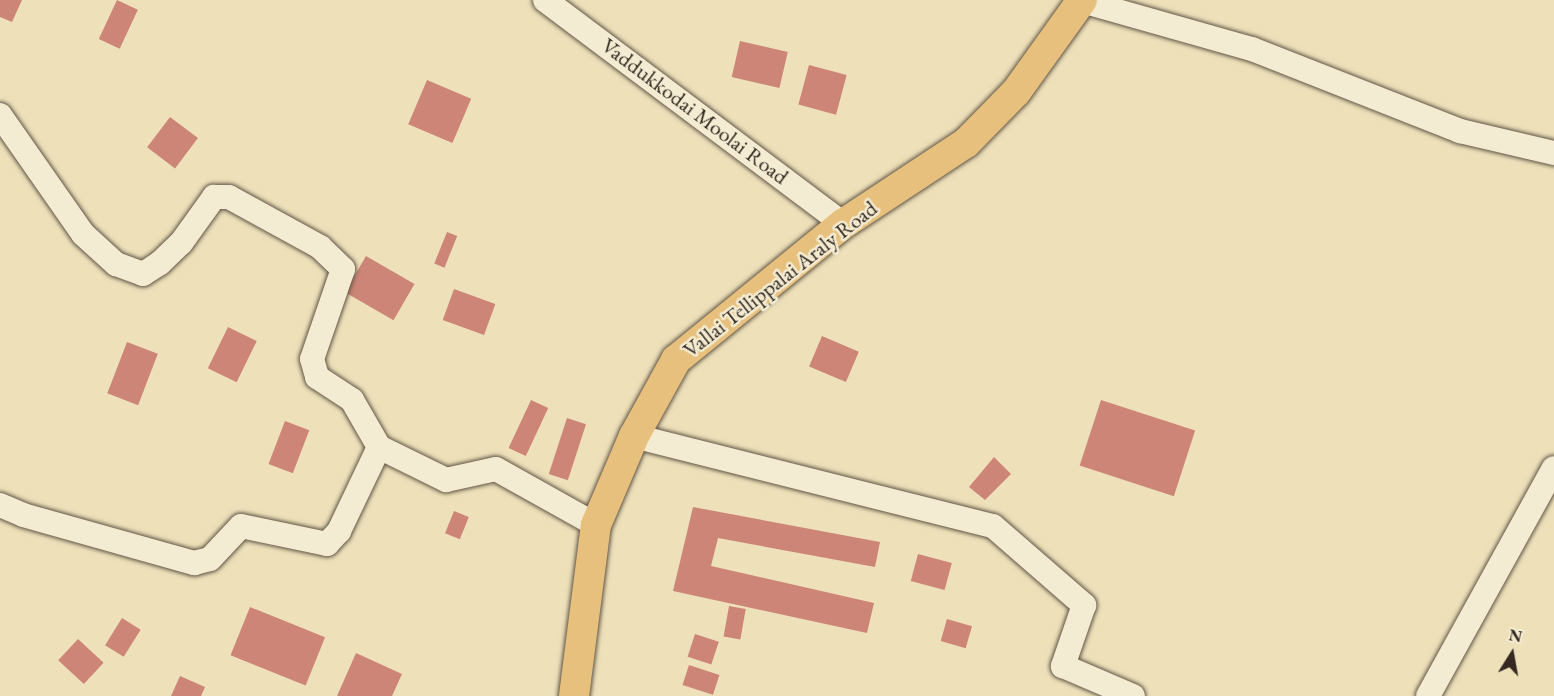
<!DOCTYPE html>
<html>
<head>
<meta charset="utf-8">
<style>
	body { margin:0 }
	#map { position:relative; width:1554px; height:696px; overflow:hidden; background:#eee1ba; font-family:"EB Garamond",serif }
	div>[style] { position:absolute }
	.building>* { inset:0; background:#cd8577; transform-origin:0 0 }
	.roads { filter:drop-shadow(0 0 2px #625647) drop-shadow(0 0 2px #625647) }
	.minor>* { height:24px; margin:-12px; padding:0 12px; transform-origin:12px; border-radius:12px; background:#f4ecd2 }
	.major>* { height:30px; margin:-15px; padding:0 15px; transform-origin:15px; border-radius:15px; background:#e7c07d }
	span { translate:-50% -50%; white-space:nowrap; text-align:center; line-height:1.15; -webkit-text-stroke:5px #f4ecd2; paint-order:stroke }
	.street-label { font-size:22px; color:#342821 }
	.north { position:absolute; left:1482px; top:624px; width:60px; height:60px; -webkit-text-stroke:4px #f4ecd2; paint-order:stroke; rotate:11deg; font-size:16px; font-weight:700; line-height:24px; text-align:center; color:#342821 }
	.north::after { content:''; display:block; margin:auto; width:21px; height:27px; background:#342821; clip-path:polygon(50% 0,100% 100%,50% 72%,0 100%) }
</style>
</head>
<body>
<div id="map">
	<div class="building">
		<i style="clip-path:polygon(0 0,22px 0,12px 22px,0 17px)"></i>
		<i style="left:117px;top:0;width:23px;height:43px;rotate:25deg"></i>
		<i style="left:740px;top:41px;width:49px;height:37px;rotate:13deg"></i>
		<i style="left:809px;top:65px;width:39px;height:41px;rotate:15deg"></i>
		<i style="left:427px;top:80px;width:48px;height:48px;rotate:23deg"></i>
		<i style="left:170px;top:117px;width:35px;height:38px;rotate:37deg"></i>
		<i style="left:447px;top:232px;width:11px;height:34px;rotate:22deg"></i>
		<i style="left:366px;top:256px;width:56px;height:42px;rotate:30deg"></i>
		<i style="left:454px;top:289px;width:44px;height:33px;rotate:20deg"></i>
		<i style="left:228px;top:327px;width:32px;height:46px;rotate:26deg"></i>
		<i style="left:822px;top:336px;width:40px;height:33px;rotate:23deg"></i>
		<i style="left:127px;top:342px;width:33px;height:55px;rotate:21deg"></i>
		<i style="left:531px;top:400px;width:19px;height:53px;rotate:25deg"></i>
		<i style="left:1101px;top:400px;width:99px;height:69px;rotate:18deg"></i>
		<i style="left:567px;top:418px;width:20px;height:59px;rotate:18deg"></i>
		<i style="left:285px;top:421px;width:26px;height:46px;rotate:21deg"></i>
		<i style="clip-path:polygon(994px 457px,1011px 474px,985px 500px,969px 487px)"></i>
		<i style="clip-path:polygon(693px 507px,880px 542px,875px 567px,718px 538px,711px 566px,874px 603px,867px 633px,673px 591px)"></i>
		<i style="left:454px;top:511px;width:16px;height:24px;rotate:22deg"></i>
		<i style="left:918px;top:554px;width:35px;height:28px;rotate:15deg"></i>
		<i style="left:729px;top:606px;width:17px;height:31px;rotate:10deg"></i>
		<i style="left:250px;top:607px;width:81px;height:52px;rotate:22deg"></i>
		<i style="left:122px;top:618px;width:22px;height:32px;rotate:32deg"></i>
		<i style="left:947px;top:619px;width:26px;height:23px;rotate:16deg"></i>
		<i style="left:695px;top:634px;width:25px;height:24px;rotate:18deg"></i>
		<i style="left:78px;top:639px;width:35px;height:29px;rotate:43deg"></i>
		<i style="clip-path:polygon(356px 653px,402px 674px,392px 696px,337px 696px)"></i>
		<i style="left:689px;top:665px;width:32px;height:21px;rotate:18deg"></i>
		<i style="clip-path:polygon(180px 676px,205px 687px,201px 696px,171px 696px)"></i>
	</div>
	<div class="roads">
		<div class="minor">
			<i style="left:545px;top:0;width:373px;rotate:36.9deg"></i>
			<i style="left:1082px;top:1px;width:177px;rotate:15.8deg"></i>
			<i style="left:1252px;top:49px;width:224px;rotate:21.5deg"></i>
			<i style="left:1460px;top:131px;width:97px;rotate:13.2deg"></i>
			<i style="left:0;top:115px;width:145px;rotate:55.1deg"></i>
			<i style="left:83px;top:234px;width:45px;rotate:42.3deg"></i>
			<i style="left:116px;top:264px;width:29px;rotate:20deg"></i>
			<i style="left:143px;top:274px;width:20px;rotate:-33deg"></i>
			<i style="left:160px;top:263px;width:29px;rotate:-44deg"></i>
			<i style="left:181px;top:243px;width:57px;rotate:-54.3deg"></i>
			<i style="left:214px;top:197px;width:15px"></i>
			<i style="left:229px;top:197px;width:104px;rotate:28.8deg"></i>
			<i style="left:320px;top:247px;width:32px;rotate:44deg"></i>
			<i style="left:343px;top:269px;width:95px;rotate:109deg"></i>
			<i style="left:312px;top:359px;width:19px;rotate:74deg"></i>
			<i style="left:317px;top:377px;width:42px;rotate:33.3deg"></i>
			<i style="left:352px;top:400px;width:54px;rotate:60.1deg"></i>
			<i style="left:379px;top:447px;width:75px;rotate:26.2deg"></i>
			<i style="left:446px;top:480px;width:51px;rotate:-12.4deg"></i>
			<i style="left:496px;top:469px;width:115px;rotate:29.2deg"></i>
			<i style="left:634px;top:436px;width:370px;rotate:14.1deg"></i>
			<i style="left:993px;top:526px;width:121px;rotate:41deg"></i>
			<i style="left:1084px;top:605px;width:65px;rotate:109deg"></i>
			<i style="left:1063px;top:666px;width:76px;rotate:23.2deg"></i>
			<i style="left:0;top:505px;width:25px;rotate:23deg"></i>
			<i style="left:23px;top:515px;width:178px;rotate:15.7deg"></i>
			<i style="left:194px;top:563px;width:16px;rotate:-14deg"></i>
			<i style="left:210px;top:559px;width:45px;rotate:-46.8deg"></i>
			<i style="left:241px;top:526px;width:88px;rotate:11.8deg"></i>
			<i style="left:327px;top:544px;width:18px;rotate:-47deg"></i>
			<i style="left:339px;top:531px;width:93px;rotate:-64.5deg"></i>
			<i style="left:1428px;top:696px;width:260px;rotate:-61.1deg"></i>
		</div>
		<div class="major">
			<i style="left:574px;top:696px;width:172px;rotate:-82.7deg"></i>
			<i style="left:596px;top:525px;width:97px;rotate:-66.9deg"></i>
			<i style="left:634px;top:436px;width:87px;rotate:-61.1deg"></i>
			<i style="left:676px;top:360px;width:215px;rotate:-39.2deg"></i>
			<i style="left:843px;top:224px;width:147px;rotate:-33.4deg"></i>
			<i style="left:966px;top:143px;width:71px;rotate:-45.6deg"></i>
			<i style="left:1016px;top:92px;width:113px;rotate:-54.3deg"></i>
		</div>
	</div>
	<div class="street-label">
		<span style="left:695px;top:111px;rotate:37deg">Vaddukkodai Moolai Road</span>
		<span style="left:780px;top:279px;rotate:-38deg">Vallai Tellippalai Araly Road</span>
	</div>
	<div class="north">N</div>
</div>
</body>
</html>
